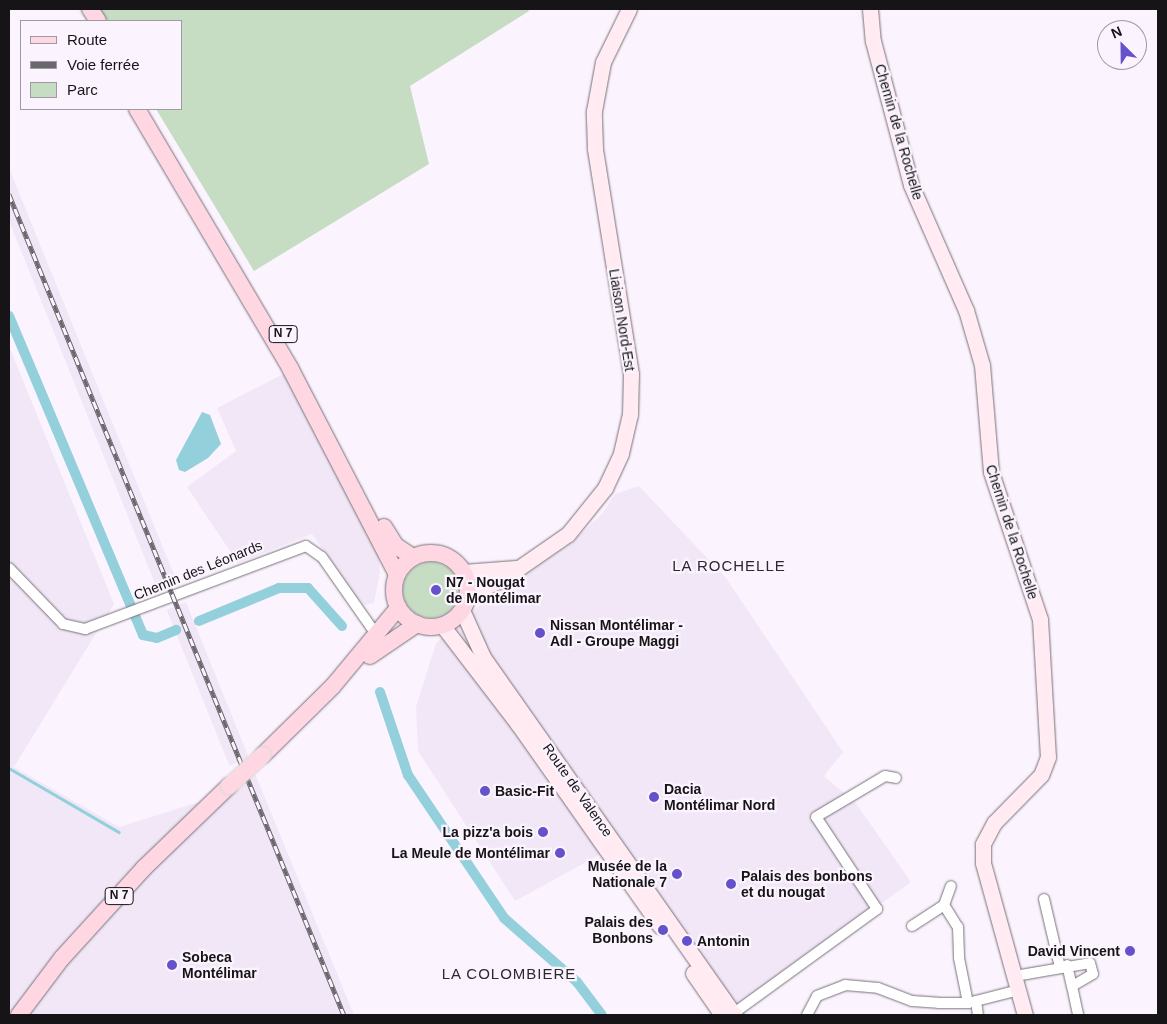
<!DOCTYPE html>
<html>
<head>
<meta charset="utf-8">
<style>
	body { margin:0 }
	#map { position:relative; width:1167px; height:1024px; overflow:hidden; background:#fbf4fe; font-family:Helvetica,sans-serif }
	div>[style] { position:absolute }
	.built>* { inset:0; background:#f2e7f7; transform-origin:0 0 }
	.green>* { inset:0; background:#c6dcc3 }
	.round { border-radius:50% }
	.water>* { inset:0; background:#93d0dc }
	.stream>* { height:2.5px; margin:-1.25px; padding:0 1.25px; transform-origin:1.25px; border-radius:1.25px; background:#93d0dc }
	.canal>* { height:10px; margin:-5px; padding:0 5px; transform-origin:5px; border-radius:5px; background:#93d0dc }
	.roads { filter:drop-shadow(0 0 1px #777179) drop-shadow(0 0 1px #777179) }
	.street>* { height:10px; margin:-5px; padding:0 5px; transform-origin:5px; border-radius:5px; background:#fff }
	.secondary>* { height:15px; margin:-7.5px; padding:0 7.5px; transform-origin:7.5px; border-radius:7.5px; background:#ffebf1 }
	.primary>* { height:16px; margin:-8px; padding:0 8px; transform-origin:8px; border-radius:8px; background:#fed7e3 }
	.primary>.ring { margin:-8px; padding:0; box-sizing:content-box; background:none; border:16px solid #fed7e3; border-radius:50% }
	.rail>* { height:4.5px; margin-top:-2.25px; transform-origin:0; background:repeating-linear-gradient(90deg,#fbf4fe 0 8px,#6b686d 0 16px); box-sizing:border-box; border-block:1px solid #6b686d }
	.bridges { filter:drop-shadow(0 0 1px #d5d5d5) drop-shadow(0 0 1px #d5d5d5) }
	.primary-bridge>* { height:16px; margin:-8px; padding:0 8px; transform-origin:8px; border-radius:8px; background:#fed7e3 }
	.dots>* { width:14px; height:14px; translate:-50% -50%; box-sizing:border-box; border:2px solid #fbf4fe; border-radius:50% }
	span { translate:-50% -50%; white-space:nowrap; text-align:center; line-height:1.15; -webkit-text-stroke:4.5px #fbf4fe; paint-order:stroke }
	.shield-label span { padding:1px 4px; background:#fbf4fe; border:1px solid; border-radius:4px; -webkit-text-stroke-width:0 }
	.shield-label { font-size:12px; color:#161417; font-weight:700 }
	.street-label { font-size:14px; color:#161417 }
	.poi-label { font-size:14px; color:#161417; font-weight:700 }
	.left { translate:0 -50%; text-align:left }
	.right { translate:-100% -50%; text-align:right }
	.neighbourhood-label { font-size:15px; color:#2c282e; letter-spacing:1px }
	.frame { position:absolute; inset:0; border:10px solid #161417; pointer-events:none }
	.legend { position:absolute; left:20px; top:20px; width:162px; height:90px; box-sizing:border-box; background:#fbf4fe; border:1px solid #9f9aa2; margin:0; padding:6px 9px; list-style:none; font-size:15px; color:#161417 }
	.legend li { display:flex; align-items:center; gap:10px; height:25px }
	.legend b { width:25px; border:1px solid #9f9aa2 }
	.north { position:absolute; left:1097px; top:20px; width:50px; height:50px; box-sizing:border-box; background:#fbf4fe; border:1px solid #9f9aa2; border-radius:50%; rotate:337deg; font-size:14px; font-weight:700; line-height:20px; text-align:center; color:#161417 }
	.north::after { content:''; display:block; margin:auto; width:18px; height:22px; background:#6551ca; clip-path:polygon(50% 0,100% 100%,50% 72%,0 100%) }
</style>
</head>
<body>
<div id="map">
	<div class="built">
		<i style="clip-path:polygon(9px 168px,177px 582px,158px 591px,9px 221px)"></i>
		<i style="clip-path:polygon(9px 346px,114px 604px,14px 767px,119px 827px,234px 791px,254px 771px,354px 1015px,9px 1015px)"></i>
		<i style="clip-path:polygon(287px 372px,378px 549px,380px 572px,374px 603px,365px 605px,355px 597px,312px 534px,238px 563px,187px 487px,236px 451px,217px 408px)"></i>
		<i style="clip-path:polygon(639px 486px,726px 578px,843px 752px,824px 776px,855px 802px,911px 882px,735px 1009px,621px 843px,515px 901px,418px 751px,416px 707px,436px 643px,492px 595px,569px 545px,602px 514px,615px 494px)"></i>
		<i style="left:186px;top:602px;width:168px;height:21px;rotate:68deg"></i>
	</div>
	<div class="green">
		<i style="clip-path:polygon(95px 9px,527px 9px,529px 11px,410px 86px,429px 164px,254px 271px,156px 109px,181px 109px,181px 21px,103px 21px)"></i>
		<i class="round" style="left:403px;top:562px;width:56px;height:56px"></i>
	</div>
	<div class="water">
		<i style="clip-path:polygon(202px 412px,210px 415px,221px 444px,208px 458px,185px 472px,179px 470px,176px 460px)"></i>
	</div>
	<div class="stream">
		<i style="left:9px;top:768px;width:127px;rotate:30.2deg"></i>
	</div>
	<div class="canal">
		<i style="left:9px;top:316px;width:346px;rotate:67.2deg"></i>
		<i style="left:143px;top:635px;width:14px;rotate:12deg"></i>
		<i style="left:157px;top:638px;width:21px;rotate:-23deg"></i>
		<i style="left:199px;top:621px;width:87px;rotate:-22.4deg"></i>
		<i style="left:279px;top:588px;width:29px"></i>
		<i style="left:308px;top:588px;width:51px;rotate:48.2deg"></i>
		<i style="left:380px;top:692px;width:88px;rotate:71.4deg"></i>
		<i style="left:408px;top:775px;width:172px;rotate:56.1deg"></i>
		<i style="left:504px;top:918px;width:97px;rotate:41.2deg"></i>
		<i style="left:577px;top:982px;width:41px;rotate:52.9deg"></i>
	</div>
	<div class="roads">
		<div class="street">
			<i style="left:9px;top:568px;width:78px;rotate:46deg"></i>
			<i style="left:63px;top:624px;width:23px;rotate:13deg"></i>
			<i style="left:85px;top:629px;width:236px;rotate:-20.6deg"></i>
			<i style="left:306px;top:546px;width:19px;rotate:35deg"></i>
			<i style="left:322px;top:557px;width:98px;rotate:55deg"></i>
			<i style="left:1044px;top:899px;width:70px;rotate:76.8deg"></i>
			<i style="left:944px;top:905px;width:20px;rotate:-70deg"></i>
			<i style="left:912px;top:926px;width:38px;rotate:-33deg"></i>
			<i style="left:944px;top:905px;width:26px;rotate:58deg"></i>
			<i style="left:958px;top:927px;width:31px;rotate:88deg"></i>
			<i style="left:959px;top:958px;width:46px;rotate:78.7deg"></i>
			<i style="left:1067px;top:965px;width:22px;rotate:77deg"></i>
			<i style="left:1015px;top:976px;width:76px;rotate:-9.8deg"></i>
			<i style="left:1090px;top:963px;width:11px;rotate:75deg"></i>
			<i style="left:1093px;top:974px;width:24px;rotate:150deg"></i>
			<i style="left:1072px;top:986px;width:30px;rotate:78deg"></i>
			<i style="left:976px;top:1001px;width:14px;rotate:82deg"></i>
			<i style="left:734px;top:1013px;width:177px;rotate:-36deg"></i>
			<i style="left:877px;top:909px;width:110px;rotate:-123.5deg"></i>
			<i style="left:816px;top:817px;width:80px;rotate:-30.7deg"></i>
			<i style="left:885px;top:776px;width:11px;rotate:10deg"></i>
			<i style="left:807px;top:1015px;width:21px;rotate:-62deg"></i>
			<i style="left:817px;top:996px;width:30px;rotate:-21deg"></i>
			<i style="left:845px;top:985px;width:33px;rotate:5deg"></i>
			<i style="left:878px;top:988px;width:36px;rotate:21deg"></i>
			<i style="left:912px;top:1001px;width:26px;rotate:4deg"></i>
			<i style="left:938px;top:1003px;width:30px"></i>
			<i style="left:968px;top:1003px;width:53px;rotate:-14.3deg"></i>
		</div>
		<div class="secondary">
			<i style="left:870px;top:9px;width:32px;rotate:85deg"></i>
			<i style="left:873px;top:41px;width:149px;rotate:75.2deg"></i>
			<i style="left:911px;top:185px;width:137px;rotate:66.3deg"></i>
			<i style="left:966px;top:310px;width:57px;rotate:73.8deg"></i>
			<i style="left:982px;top:365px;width:107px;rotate:85.2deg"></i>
			<i style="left:991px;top:472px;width:155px;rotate:71.6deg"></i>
			<i style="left:1040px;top:619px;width:138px;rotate:86.7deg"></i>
			<i style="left:1048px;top:757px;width:19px;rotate:111deg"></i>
			<i style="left:1041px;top:775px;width:67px;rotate:134.4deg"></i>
			<i style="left:994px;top:823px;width:24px;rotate:118deg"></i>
			<i style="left:983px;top:844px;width:19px;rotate:90deg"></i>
			<i style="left:983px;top:863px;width:158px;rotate:74.6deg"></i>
			<i style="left:463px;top:572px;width:53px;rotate:-4.3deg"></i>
			<i style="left:468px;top:595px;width:38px;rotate:-25deg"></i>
			<i style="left:503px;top:579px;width:79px;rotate:-34.7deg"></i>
			<i style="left:568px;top:534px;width:59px;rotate:-51.2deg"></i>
			<i style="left:605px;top:488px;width:38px;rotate:-65deg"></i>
			<i style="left:621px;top:453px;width:40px;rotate:-77deg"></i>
			<i style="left:630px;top:414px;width:40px;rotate:-88.6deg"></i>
			<i style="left:631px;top:374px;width:229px;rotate:-99.1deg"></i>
			<i style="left:595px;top:148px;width:37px;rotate:-92deg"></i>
			<i style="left:594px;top:111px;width:50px;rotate:-79.6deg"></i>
			<i style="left:603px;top:62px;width:59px;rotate:-63.9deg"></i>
			<i style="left:462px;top:610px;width:51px;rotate:65.9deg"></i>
			<i style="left:483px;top:657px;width:438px;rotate:54.9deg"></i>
			<i style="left:442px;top:625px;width:125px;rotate:52.5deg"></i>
			<i style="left:518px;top:724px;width:247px;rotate:54.9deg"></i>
			<i style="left:693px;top:973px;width:51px;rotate:55.4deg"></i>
		</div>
		<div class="primary">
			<i style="left:90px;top:9px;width:14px;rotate:56deg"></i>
			<i style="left:137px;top:109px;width:301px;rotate:59.4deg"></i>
			<i style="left:290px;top:368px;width:232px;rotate:62.6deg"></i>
			<i style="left:384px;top:527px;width:22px;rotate:58deg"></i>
			<i style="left:396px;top:546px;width:20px;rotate:33deg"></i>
			<i class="ring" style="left:394px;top:553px;width:58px;height:58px"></i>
			<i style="left:370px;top:656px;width:57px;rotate:-34.2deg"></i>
			<i style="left:263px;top:755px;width:98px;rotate:-44.6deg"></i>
			<i style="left:333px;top:686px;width:102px;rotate:-50.2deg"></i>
			<i style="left:19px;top:1015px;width:71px;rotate:-53deg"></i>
			<i style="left:62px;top:958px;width:122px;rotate:-47.7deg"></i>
			<i style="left:144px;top:868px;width:118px;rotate:-44deg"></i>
		</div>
	</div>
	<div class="rail">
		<i style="left:9px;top:194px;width:887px;rotate:67.8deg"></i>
	</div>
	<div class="bridges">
		<div class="primary-bridge">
			<i style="left:229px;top:786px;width:46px;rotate:-42.4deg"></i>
		</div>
	</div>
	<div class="dots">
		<i style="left:436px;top:590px;background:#6551ca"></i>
		<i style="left:540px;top:633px;background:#6551ca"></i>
		<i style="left:485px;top:791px;background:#6551ca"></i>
		<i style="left:654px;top:797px;background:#6551ca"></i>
		<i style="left:543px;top:832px;background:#6551ca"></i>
		<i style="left:560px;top:853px;background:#6551ca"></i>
		<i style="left:677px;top:874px;background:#6551ca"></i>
		<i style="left:731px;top:884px;background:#6551ca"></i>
		<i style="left:663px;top:930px;background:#6551ca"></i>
		<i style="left:687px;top:941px;background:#6551ca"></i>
		<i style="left:1130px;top:951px;background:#6551ca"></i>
		<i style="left:172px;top:965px;background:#6551ca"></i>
	</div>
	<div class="shield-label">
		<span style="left:283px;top:334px">N 7</span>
		<span style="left:119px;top:896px">N 7</span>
	</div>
	<div class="street-label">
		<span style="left:899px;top:132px;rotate:74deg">Chemin de la Rochelle</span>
		<span style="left:622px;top:320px;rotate:81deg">Liaison Nord-Est</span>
		<span style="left:1012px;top:532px;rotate:72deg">Chemin de la Rochelle</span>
		<span style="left:198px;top:570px;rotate:-22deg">Chemin des Léonards</span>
		<span style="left:578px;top:790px;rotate:55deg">Route de Valence</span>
	</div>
	<div class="poi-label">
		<span class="left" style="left:446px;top:590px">N7 - Nougat<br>de Montélimar</span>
		<span class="left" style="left:550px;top:633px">Nissan Montélimar -<br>Adl - Groupe Maggi</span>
		<span class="left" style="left:664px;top:797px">Dacia<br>Montélimar Nord</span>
		<span class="left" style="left:495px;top:791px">Basic-Fit</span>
		<span class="right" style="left:533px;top:832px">La pizz'a bois</span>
		<span class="right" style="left:550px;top:853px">La Meule de Montélimar</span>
		<span class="right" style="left:667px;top:874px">Musée de la<br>Nationale 7</span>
		<span class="left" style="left:741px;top:884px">Palais des bonbons<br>et du nougat</span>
		<span class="right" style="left:653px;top:930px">Palais des<br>Bonbons</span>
		<span class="left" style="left:697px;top:941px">Antonin</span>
		<span class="right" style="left:1120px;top:951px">David Vincent</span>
		<span class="left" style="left:182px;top:965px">Sobeca<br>Montélimar</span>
	</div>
	<div class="neighbourhood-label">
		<span style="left:729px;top:566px">LA ROCHELLE</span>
		<span style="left:509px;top:974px">LA COLOMBIERE</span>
	</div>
	<div class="frame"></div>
	<ul class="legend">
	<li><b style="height:6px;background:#fed7e3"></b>Route</li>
	<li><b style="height:6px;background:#6b686d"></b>Voie ferrée</li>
	<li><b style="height:14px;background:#c6dcc3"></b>Parc</li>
	</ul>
	<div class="north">N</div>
</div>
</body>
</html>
